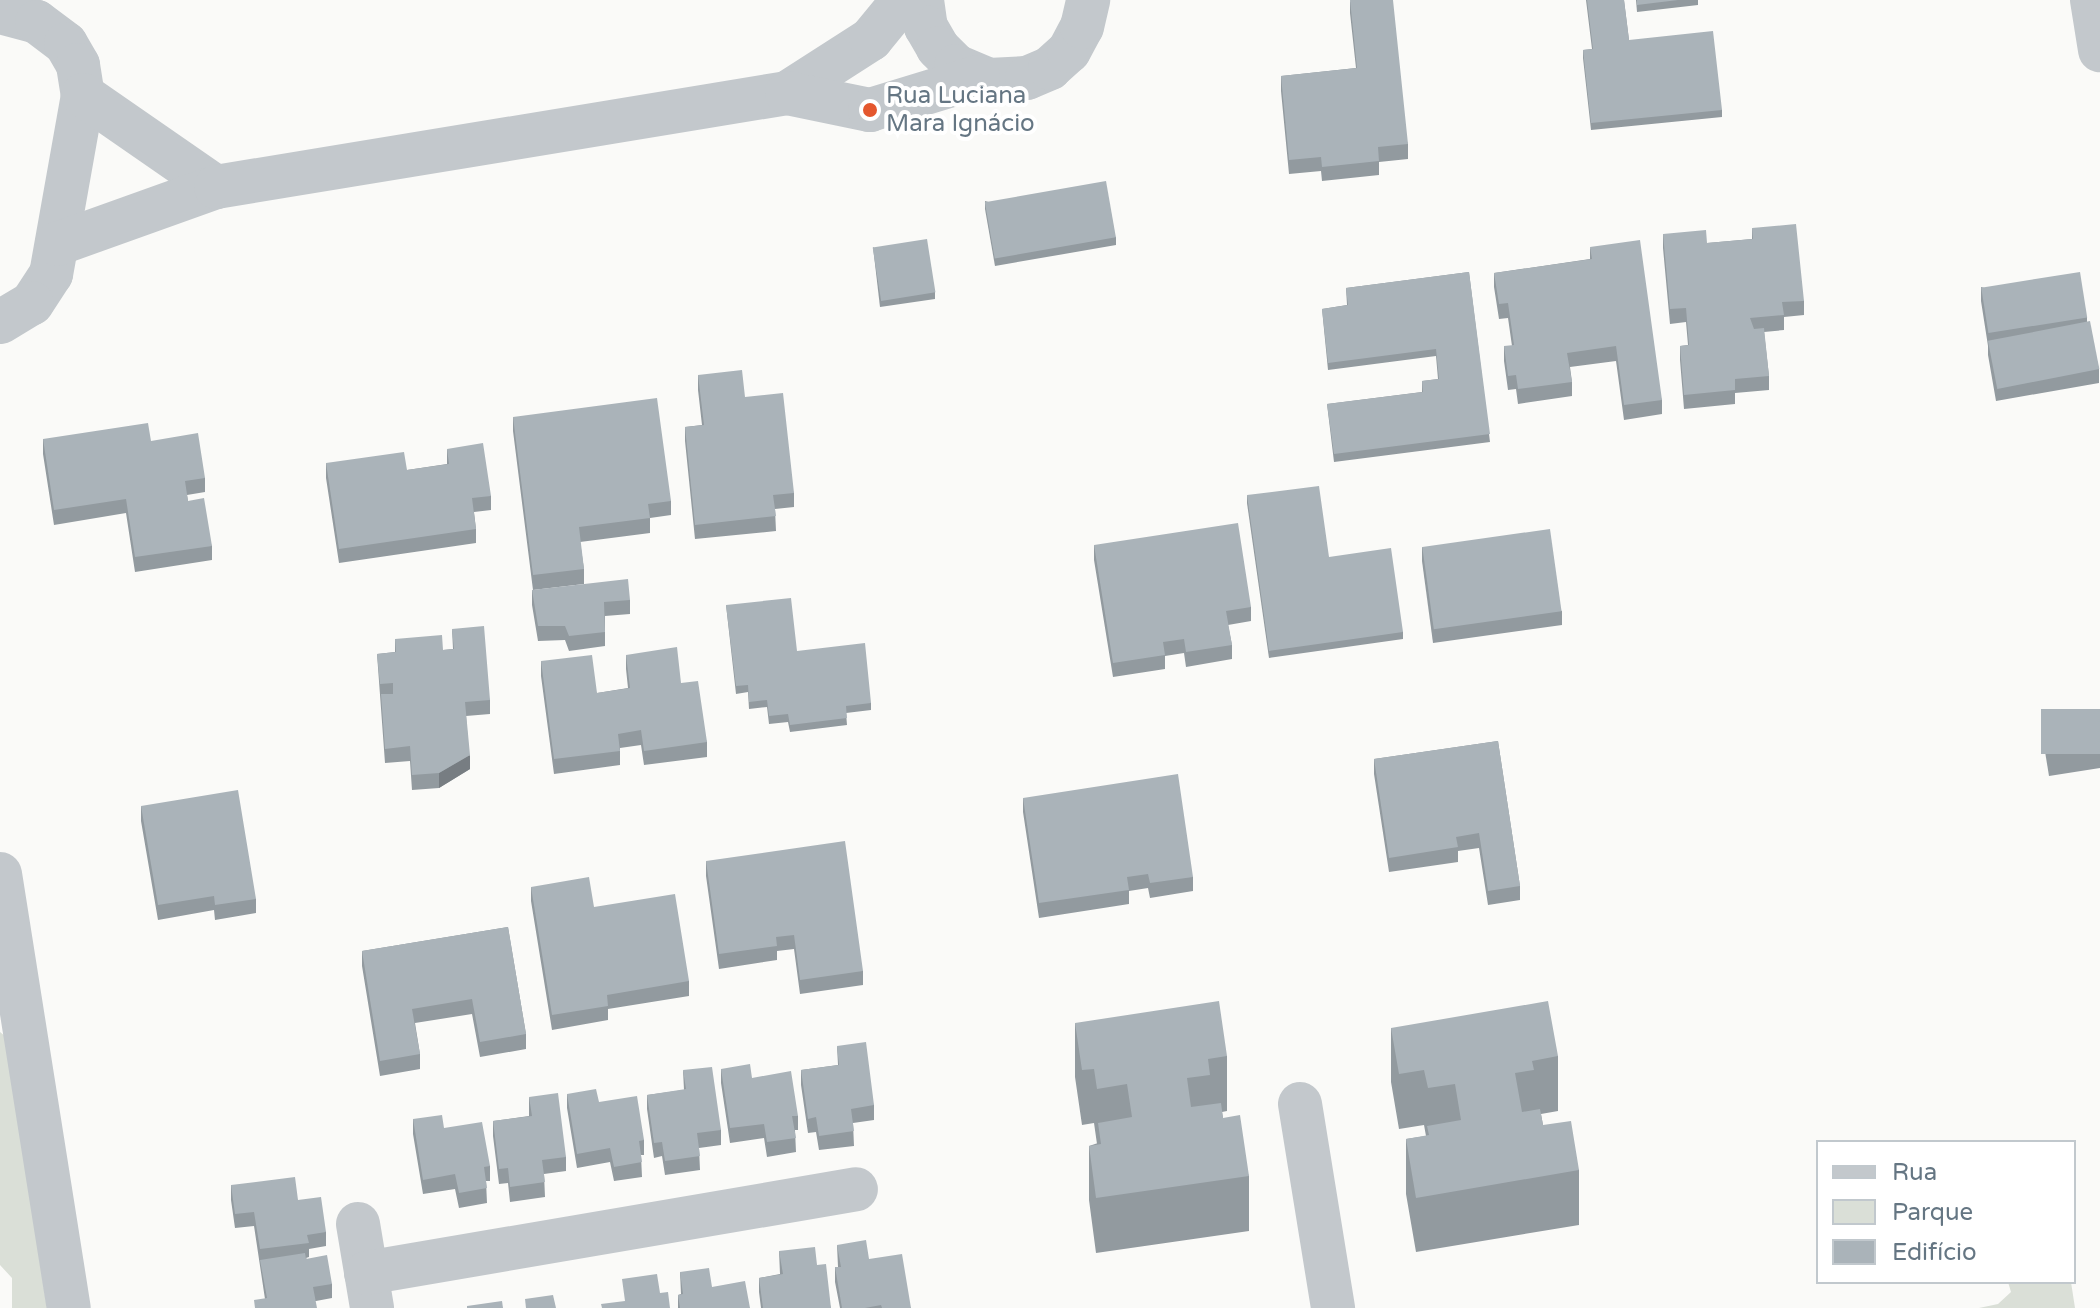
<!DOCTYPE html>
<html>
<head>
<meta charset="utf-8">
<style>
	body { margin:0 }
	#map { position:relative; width:2100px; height:1308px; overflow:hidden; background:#fafaf8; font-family:"Varela Round",sans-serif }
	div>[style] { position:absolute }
	.green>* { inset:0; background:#dadfd7 }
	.minor>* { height:44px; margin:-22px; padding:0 22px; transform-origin:22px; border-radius:22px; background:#c3c8cc }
	.wall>* { inset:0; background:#929a9f }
	.shaded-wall>* { inset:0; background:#777d82 }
	.building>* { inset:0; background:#aab3b9; transform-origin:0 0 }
	.dots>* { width:22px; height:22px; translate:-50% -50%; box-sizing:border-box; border:4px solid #fff; border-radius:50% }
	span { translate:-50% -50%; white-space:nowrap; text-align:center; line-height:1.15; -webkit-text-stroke:8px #fff; paint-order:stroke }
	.poi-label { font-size:24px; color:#657683 }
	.left { translate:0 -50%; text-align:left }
	.legend { position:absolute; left:1816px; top:1140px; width:260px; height:144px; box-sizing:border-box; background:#fff; border:2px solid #c1c8cd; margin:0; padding:10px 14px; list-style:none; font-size:24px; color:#657683 }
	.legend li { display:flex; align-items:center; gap:16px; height:40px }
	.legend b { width:40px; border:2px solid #c1c8cd }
</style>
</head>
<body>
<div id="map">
	<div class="green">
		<i style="clip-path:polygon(0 1032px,5px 1036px,47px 1308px,12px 1308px,12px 1278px,0 1265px)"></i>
		<i style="clip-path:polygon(2008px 1282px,2071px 1282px,2075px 1308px,1979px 1308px,1998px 1304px,2011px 1292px)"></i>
	</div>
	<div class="minor">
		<i style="left:922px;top:0;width:27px;rotate:82deg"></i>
		<i style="left:926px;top:27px;width:24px;rotate:60deg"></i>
		<i style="left:938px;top:48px;width:25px;rotate:45deg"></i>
		<i style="left:956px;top:66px;width:36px;rotate:23deg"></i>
		<i style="left:989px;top:80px;width:38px;rotate:-3deg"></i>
		<i style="left:1027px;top:78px;width:25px;rotate:-23deg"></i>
		<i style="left:1050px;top:68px;width:25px;rotate:-42deg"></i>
		<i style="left:1069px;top:51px;width:27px;rotate:-62deg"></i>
		<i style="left:1082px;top:27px;width:28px;rotate:-77deg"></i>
		<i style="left:2092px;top:0;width:51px;rotate:80.9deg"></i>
		<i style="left:0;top:12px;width:38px;rotate:15deg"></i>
		<i style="left:37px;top:22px;width:36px;rotate:37deg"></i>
		<i style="left:66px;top:44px;width:24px;rotate:60deg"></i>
		<i style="left:78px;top:65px;width:30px;rotate:81deg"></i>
		<i style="left:83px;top:95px;width:182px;rotate:100.1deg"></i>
		<i style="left:51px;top:274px;width:35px;rotate:123deg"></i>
		<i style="left:32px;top:303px;width:37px;rotate:149deg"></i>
		<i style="left:787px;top:93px;width:100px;rotate:-32.7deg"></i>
		<i style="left:871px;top:39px;width:50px;rotate:-50.6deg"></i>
		<i style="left:83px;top:95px;width:162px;rotate:34.7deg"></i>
		<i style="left:57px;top:244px;width:169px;rotate:-19.7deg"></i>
		<i style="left:216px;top:187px;width:579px;rotate:-9.35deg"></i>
		<i style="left:787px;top:93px;width:85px;rotate:11.6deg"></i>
		<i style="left:870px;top:110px;width:113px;rotate:-17deg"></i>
		<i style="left:0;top:874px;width:439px;rotate:81deg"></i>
		<i style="left:1300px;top:1104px;width:207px;rotate:80.8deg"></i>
		<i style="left:358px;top:1224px;width:85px;rotate:80.5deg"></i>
		<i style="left:366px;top:1273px;width:497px;rotate:-9.7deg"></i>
	</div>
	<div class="wall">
		<i style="clip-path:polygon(1350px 0,1408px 144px,1408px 159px,1379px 162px,1379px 175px,1322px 181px,1321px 171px,1289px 174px,1281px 91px,1281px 76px,1356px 68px,1350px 13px)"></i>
		<i style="clip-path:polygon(1586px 0,1624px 0,1629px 40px,1722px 110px,1722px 117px,1591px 130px,1583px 58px,1583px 50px,1592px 49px)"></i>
		<i style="clip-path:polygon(1636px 0,1698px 0,1698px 5px,1637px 12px)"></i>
		<i style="clip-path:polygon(985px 201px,1116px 237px,1116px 245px,995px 266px,985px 209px)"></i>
		<i style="clip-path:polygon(1752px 228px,1804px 301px,1804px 315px,1784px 317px,1784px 330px,1764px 332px,1769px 376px,1769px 390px,1735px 393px,1735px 404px,1684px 409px,1680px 360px,1680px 346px,1688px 345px,1686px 322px,1670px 324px,1663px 248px,1663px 234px,1707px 243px,1752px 239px)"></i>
		<i style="clip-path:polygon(873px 247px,935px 292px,935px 299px,880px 307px)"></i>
		<i style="clip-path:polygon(1590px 247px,1662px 400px,1662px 414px,1624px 420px,1616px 361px,1570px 367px,1572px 382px,1572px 396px,1518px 404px,1516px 389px,1508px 390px,1504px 361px,1504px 346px,1512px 346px,1508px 318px,1499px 319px,1494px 287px,1494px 273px,1590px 259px)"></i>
		<i style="clip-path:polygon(1469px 272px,1490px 442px,1334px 462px,1327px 404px,1422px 392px,1422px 381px,1438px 379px,1436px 356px,1328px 370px,1322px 309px,1347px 305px,1346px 288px)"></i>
		<i style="clip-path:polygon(1981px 287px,2087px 317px,2087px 322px,2099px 369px,2099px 383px,1996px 401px,1988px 355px,1988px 346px,1981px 301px)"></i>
		<i style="clip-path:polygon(698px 375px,745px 397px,794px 493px,794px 507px,775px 509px,776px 531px,695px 539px,685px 441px,685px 427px,702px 425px,698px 390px)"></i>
		<i style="clip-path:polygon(513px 417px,671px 501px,671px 515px,650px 518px,650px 533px,580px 542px,584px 569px,584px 584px,533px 590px,513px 431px)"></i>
		<i style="clip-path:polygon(43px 439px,151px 441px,205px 478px,205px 492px,187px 495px,188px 501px,212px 546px,212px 560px,135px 572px,126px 513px,54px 525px,43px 454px)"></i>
		<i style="clip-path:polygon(447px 449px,491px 496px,491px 510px,474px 512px,476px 529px,476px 543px,339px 563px,326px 478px,326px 463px,407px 470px,447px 464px)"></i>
		<i style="clip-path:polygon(1247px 495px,1329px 557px,1403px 632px,1403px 639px,1269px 658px,1247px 503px)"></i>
		<i style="clip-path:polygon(1094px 545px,1251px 607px,1251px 621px,1228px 625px,1232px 645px,1232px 659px,1186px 667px,1184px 653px,1165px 656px,1165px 669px,1113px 677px,1094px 560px)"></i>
		<i style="clip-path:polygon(1422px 547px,1562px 611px,1562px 625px,1433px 643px,1422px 561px)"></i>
		<i style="clip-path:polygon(532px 590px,630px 600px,630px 614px,605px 616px,605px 646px,569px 651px,565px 640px,538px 641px,532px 605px)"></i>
		<i style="clip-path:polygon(726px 605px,871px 703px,871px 710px,846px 713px,847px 725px,790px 732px,788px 722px,769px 724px,767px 707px,749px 709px,748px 692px,736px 694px)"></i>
		<i style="clip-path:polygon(452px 629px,490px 700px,490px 714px,466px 716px,470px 769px,439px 788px,412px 790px,410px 761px,385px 763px,377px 654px,395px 652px,395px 639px,443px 650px,453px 649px)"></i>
		<i style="clip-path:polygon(626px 655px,681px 683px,707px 742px,707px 757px,644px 765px,641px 745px,620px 748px,620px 765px,554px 774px,541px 676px,541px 661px,597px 693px,628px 688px,626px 669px)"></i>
		<i style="clip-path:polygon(2100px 709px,2100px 768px,2049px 776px,2042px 733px,2042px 718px)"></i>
		<i style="clip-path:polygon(1498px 741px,1520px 886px,1520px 900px,1488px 905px,1479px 848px,1458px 851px,1458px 862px,1389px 872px,1374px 774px,1374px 759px)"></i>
		<i style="clip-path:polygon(1023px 798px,1193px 877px,1193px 891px,1150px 898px,1148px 888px,1129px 891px,1129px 904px,1039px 918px,1023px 812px)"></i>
		<i style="clip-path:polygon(141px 806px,256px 899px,256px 913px,215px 920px,214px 910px,158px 920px,141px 821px)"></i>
		<i style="clip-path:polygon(706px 861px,863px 971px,863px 985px,800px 994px,794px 949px,777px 951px,777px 960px,719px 969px,706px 876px)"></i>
		<i style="clip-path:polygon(531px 887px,594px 907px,689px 981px,689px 996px,608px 1009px,608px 1020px,552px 1030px,531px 901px)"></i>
		<i style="clip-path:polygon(508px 927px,526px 1034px,526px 1049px,480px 1057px,472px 1014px,415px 1023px,420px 1054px,420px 1069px,380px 1076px,362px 966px,362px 951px)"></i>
		<i style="clip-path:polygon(1075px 1023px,1227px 1056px,1227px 1111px,1222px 1112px,1223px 1118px,1249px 1176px,1249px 1231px,1096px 1253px,1089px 1200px,1089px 1146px,1098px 1143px,1097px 1144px,1094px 1123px,1082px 1125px,1075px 1077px)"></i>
		<i style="clip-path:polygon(1391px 1028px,1558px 1056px,1558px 1111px,1541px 1114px,1543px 1125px,1579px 1170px,1579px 1225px,1416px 1252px,1406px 1194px,1406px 1139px,1426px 1136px,1424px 1125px,1399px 1129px,1391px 1082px)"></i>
		<i style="clip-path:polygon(837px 1046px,874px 1105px,874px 1120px,853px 1123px,854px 1146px,819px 1150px,816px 1132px,808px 1133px,801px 1085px,801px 1070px,838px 1065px)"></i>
		<i style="clip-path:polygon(721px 1069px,752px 1078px,798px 1116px,798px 1130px,795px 1130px,796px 1152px,767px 1157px,764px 1138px,730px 1143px,721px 1083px)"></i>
		<i style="clip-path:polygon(683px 1070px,721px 1130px,721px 1145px,699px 1148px,700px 1170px,665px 1175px,662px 1156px,654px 1158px,647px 1109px,647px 1095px,684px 1090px)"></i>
		<i style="clip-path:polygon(567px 1094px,599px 1102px,644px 1140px,644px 1155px,641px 1155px,642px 1177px,614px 1181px,610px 1162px,577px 1168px,567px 1108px)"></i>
		<i style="clip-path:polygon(529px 1097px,566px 1157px,566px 1171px,544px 1174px,545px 1197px,510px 1202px,508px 1183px,499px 1184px,493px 1136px,493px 1121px,529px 1116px)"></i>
		<i style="clip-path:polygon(413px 1119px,444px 1128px,490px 1166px,490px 1181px,486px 1181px,487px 1203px,459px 1208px,455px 1189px,423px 1194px,413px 1134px)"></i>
		<i style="clip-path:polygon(231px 1185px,298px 1200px,326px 1232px,326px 1246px,309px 1249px,309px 1257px,306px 1258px,332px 1284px,332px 1298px,316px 1301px,265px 1299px,254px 1226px,235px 1228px,231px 1200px)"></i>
		<i style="clip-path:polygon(837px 1245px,869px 1259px,911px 1308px,840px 1308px,835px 1282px,835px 1267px,838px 1267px)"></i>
		<i style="clip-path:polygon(779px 1251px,817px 1265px,831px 1308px,761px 1308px,759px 1292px,759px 1278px,780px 1274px)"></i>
		<i style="clip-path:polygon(680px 1272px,712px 1287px,750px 1308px,678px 1308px,678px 1295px,681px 1294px)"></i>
	</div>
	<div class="shaded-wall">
		<i style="clip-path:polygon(470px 755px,470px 769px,439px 788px,439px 773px)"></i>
	</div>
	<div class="building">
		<i style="clip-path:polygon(1350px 0,1393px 0,1408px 144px,1378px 147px,1379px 161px,1322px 167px,1321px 157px,1289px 160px,1281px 76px,1357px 68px)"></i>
		<i style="clip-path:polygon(1587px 0,1624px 0,1629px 40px,1713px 31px,1722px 110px,1591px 123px,1583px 50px,1593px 49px)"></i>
		<i style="clip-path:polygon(1637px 0,1678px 0,1637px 5px)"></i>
		<i style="left:1106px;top:181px;width:57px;height:123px;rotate:80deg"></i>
		<i style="clip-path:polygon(1796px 224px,1804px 301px,1782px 302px,1784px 315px,1750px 318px,1754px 329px,1764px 328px,1769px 376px,1735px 379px,1735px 390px,1684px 395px,1680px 346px,1689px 345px,1686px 308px,1670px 309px,1663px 234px,1706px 230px,1707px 243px,1753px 239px,1752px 228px)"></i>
		<i style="left:927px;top:239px;width:54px;height:55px;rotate:81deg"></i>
		<i style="clip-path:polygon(1640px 240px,1662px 400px,1624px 405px,1616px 346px,1567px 353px,1572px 382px,1518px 389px,1516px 375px,1508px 376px,1504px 346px,1514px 345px,1508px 303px,1499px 304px,1494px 273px,1592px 259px,1590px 247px)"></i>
		<i style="clip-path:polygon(1469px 272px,1490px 434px,1334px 454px,1327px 404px,1423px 392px,1422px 381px,1439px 379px,1436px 349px,1328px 363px,1322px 309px,1348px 305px,1346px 288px)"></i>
		<i style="left:2080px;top:272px;width:46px;height:100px;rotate:81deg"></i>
		<i style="left:2090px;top:321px;width:49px;height:104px;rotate:79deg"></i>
		<i style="clip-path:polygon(742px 370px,745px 397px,783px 393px,794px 493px,773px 495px,776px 516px,695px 525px,685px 427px,704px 425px,698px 375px)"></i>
		<i style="clip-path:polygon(657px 398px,671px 501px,648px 504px,650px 518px,579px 527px,584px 569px,533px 575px,513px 417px)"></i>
		<i style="clip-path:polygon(148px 423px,151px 441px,198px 433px,205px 478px,185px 481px,188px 501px,204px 498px,212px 546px,135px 557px,126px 499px,54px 510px,43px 439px)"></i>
		<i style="clip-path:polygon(483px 443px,491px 496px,472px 498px,476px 529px,339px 549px,326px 463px,404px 452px,407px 470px,449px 464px,447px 449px)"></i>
		<i style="clip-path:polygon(1319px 486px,1329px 557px,1391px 548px,1403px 632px,1269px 651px,1247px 495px)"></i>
		<i style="clip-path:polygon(1238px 523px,1251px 607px,1226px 611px,1232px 645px,1186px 652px,1184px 639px,1163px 642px,1165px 655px,1113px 663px,1094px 545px)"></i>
		<i style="left:1550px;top:529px;width:83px;height:129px;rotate:82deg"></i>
		<i style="clip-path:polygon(628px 579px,630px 600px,604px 602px,605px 632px,569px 636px,565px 626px,538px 626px,532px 590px)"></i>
		<i style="clip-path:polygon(791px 598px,797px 651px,865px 643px,871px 703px,846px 706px,847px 718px,790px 725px,788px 714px,769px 716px,767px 700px,749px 702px,748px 685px,736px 686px,726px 605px)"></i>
		<i style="clip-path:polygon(484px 626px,490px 700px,465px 702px,470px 755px,439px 773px,412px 775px,410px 746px,385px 749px,381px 694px,393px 694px,393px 683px,380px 684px,377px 654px,396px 652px,395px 639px,442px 635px,443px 650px,454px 649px,452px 629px)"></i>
		<i style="clip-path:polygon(677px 647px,681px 683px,698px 681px,707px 742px,644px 751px,641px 730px,618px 734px,620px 751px,554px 759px,541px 661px,592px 655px,597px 693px,630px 688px,626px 655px)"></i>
		<i style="left:2100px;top:709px;width:45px;height:59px;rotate:90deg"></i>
		<i style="clip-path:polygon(1498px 741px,1520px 886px,1488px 891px,1479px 833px,1456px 837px,1458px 847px,1389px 858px,1374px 759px)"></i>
		<i style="clip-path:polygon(1178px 774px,1193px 877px,1150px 883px,1148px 874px,1127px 877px,1129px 890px,1039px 903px,1023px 798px)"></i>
		<i style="clip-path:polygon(238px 790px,256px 899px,215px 905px,214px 896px,158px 905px,141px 806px)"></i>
		<i style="clip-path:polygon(845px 841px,863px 971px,800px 980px,794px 935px,776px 937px,777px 946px,719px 954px,706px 861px)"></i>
		<i style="clip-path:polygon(589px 877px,594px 907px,675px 894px,689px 981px,607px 995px,608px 1006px,552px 1015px,531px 887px)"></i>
		<i style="clip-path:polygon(508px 927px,526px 1034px,480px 1042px,472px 999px,412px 1009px,420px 1054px,380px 1061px,362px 951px)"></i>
		<i style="clip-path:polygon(1219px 1001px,1227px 1056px,1208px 1059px,1210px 1075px,1187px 1078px,1191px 1107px,1221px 1103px,1223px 1118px,1240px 1115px,1249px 1176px,1096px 1198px,1089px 1146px,1101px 1144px,1098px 1123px,1132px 1117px,1127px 1084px,1097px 1089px,1094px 1069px,1082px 1070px,1075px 1023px)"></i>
		<i style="clip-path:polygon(1548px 1001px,1558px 1056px,1532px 1061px,1534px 1070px,1515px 1073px,1522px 1112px,1540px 1109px,1543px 1125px,1571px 1121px,1579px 1170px,1416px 1198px,1406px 1139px,1429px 1135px,1427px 1126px,1461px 1120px,1455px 1084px,1428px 1088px,1424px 1070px,1399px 1074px,1391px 1028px)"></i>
		<i style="clip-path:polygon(866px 1042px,874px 1105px,851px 1109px,854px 1131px,819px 1136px,816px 1117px,808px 1119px,801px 1070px,839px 1065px,837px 1046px)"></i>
		<i style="clip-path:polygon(750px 1064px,752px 1078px,791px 1071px,798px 1116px,792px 1116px,796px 1138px,767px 1142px,764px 1124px,730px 1128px,721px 1069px)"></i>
		<i style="clip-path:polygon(712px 1067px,721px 1130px,697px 1133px,700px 1156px,665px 1161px,662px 1142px,654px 1143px,647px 1095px,686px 1089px,683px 1070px)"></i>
		<i style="clip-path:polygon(596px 1089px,599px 1102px,637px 1096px,644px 1140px,639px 1141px,642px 1162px,614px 1167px,610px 1148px,577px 1154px,567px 1094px)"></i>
		<i style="clip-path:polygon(558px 1093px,566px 1157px,542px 1160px,545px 1182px,510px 1187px,508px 1168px,499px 1169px,493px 1121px,532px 1116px,529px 1097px)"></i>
		<i style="clip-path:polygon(442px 1115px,444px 1128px,482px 1122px,490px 1166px,484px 1167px,487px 1188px,459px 1193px,455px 1174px,423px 1180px,413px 1119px)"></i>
		<i style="clip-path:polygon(295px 1177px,298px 1200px,321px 1197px,326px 1232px,307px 1235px,309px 1243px,260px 1249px,254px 1212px,235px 1214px,231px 1185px)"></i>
		<i style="clip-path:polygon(866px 1240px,869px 1259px,902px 1254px,911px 1308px,882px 1308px,881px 1305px,865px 1308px,842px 1308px,835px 1267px,841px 1267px,837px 1245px)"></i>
		<i style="clip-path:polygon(815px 1247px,817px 1265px,826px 1264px,831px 1308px,763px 1308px,759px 1278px,783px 1274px,779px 1251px)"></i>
		<i style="clip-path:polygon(305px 1253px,306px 1259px,327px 1255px,332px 1284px,313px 1287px,317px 1308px,255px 1308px,254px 1300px,267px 1298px,260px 1260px)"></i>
		<i style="clip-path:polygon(709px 1268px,712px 1287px,745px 1281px,750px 1308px,680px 1308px,678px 1295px,683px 1294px,680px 1272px)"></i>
		<i style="clip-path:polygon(657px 1274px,660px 1293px,668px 1292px,670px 1308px,602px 1308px,601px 1304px,625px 1301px,622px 1279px)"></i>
		<i style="clip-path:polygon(553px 1295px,556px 1308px,526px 1308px,525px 1299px)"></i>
		<i style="clip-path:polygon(502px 1301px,503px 1308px,467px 1308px,467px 1306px)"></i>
	</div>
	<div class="dots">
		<i style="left:870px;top:110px;background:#e4572e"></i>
	</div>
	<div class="poi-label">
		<span class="left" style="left:886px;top:110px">Rua Luciana<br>Mara Ignácio</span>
	</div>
	<ul class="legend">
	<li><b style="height:10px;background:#c3c8cc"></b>Rua</li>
	<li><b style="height:22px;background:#dadfd7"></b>Parque</li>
	<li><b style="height:22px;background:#aab3b9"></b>Edifício</li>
	</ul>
</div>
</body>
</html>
